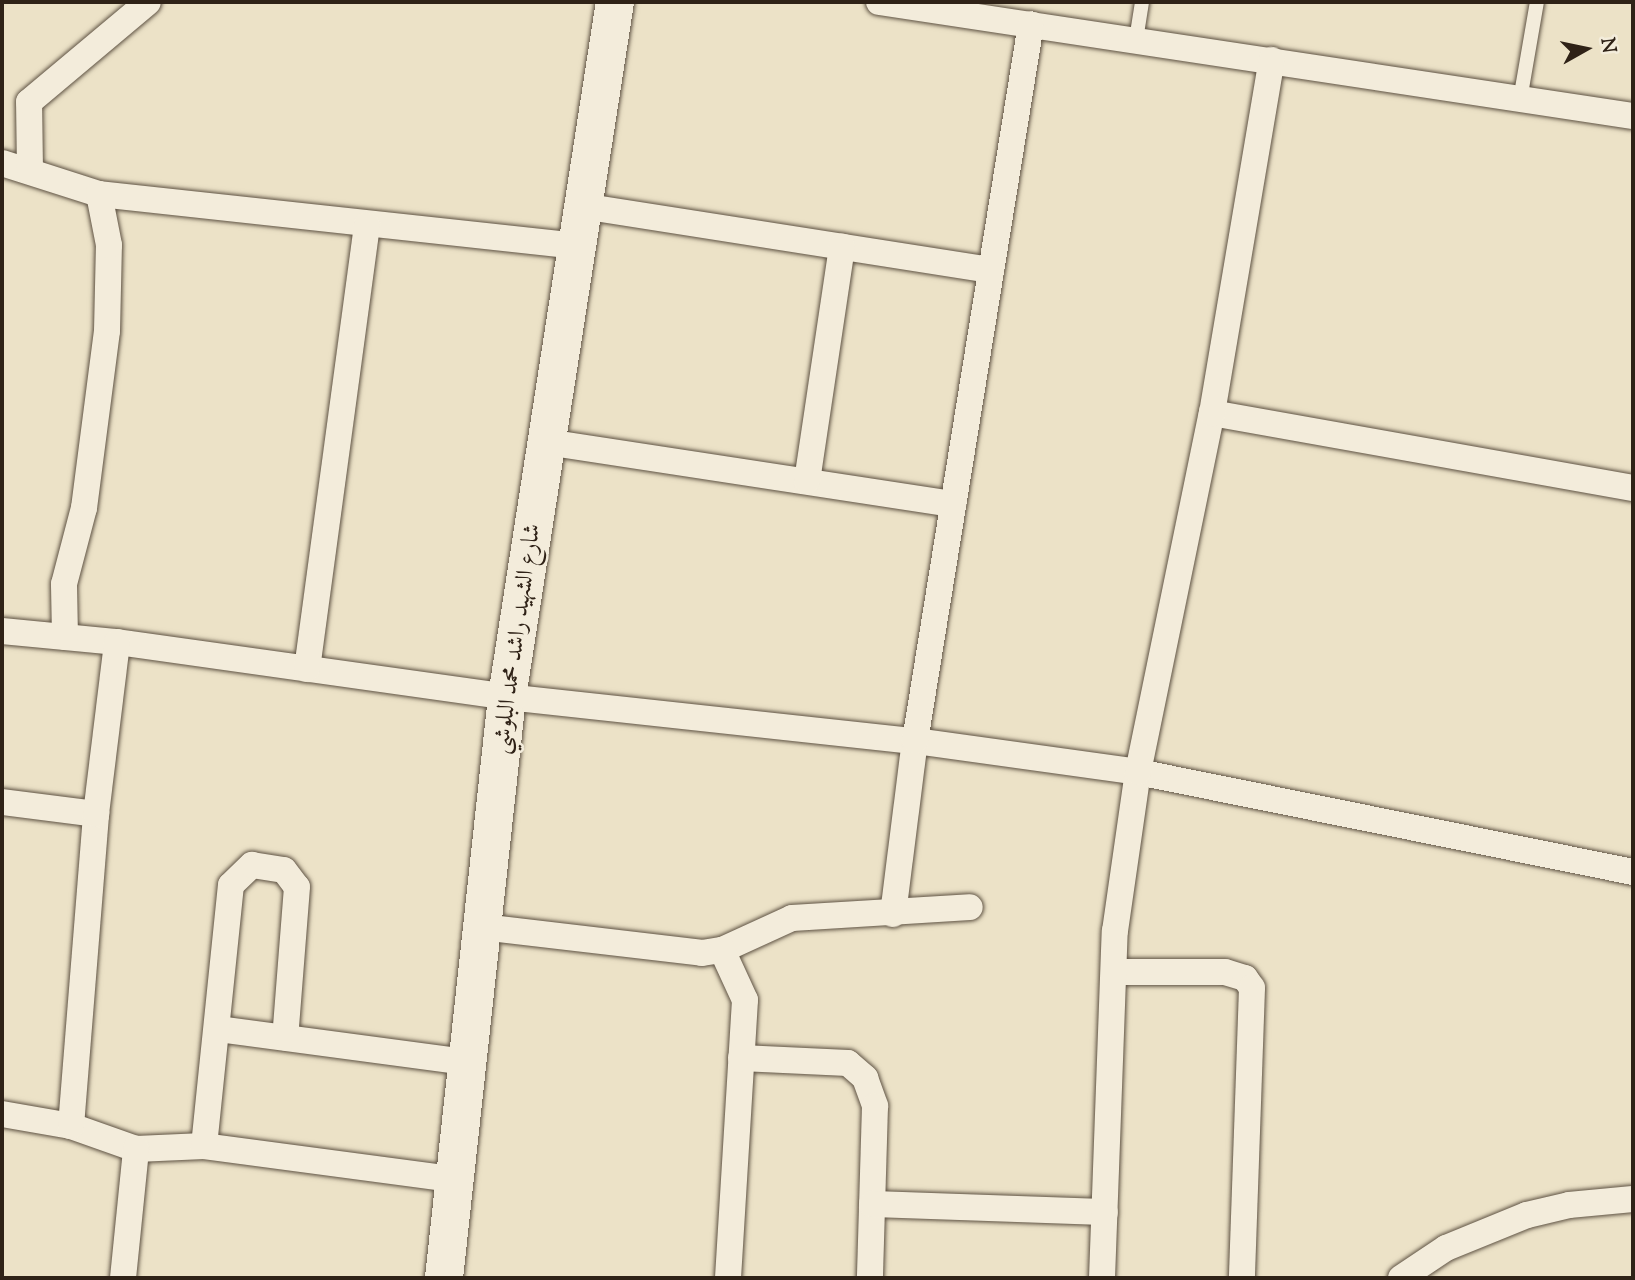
<!DOCTYPE html>
<html>
<head>
<meta charset="utf-8">
<style>
	body { margin:0 }
	#map { position:relative; width:1635px; height:1280px; overflow:hidden; background:#ece2c7; font-family:"Sorts Mill Goudy",Amiri,serif }
	div>[style] { position:absolute }
	.roads { filter:drop-shadow(0 0 2px #5e5243) drop-shadow(0 0 2px #5e5243) }
	.lane>* { height:14px; margin:-7px; padding:0 7px; transform-origin:7px; border-radius:7px; background:#f3ecdb }
	.street>* { height:26px; margin:-13px; padding:0 13px; transform-origin:13px; border-radius:13px; background:#f3ecdb }
	.secondary>* { height:38px; margin:-19px; padding:0 19px; transform-origin:19px; border-radius:19px; background:#f3ecdb }
	span { translate:-50% -50%; white-space:nowrap; text-align:center; line-height:1.15; -webkit-text-stroke:5px #f3ecdb; paint-order:stroke }
	.street-label { font-size:24px; color:#2f2217 }
	.frame { position:absolute; inset:0; border:4px solid #2f2217; pointer-events:none }
	.north { position:absolute; left:1551px; top:14px; width:70px; height:70px; -webkit-text-stroke:5px #f3ecdb; paint-order:stroke; rotate:81deg; font-size:19px; font-weight:700; line-height:28px; text-align:center; color:#2f2217 }
	.north::after { content:''; display:block; margin:auto; width:24px; height:32px; background:#2f2217; clip-path:polygon(50% 0,100% 100%,50% 72%,0 100%) }
</style>
</head>
<body>
<div id="map">
	<div class="roads">
		<div class="lane">
			<i style="left:1136px;top:40px;width:38px;rotate:-81deg"></i>
			<i style="left:1520px;top:100px;width:99px;rotate:-80.2deg"></i>
		</div>
		<div class="street">
			<i style="left:879px;top:2px;width:763px;rotate:8.6deg"></i>
			<i style="left:2px;top:163px;width:102px;rotate:17.7deg"></i>
			<i style="left:99px;top:194px;width:480px;rotate:6.2deg"></i>
			<i style="left:30px;top:170px;width:68px;rotate:-90.8deg"></i>
			<i style="left:29px;top:102px;width:155px;rotate:-40deg"></i>
			<i style="left:582px;top:206px;width:414px;rotate:8.9deg"></i>
			<i style="left:1212px;top:413px;width:428px;rotate:10.1deg"></i>
			<i style="left:547px;top:442px;width:411px;rotate:8.7deg"></i>
			<i style="left:807px;top:481px;width:237px;rotate:-81.5deg"></i>
			<i style="left:2px;top:631px;width:116px;rotate:5.5deg"></i>
			<i style="left:117px;top:642px;width:394px;rotate:8deg"></i>
			<i style="left:507px;top:697px;width:410px;rotate:6.2deg"></i>
			<i style="left:915px;top:741px;width:225px;rotate:7.9deg"></i>
			<i style="left:1138px;top:772px;width:505px;rotate:11.42deg"></i>
			<i style="left:65px;top:637px;width:53px;rotate:-91.1deg"></i>
			<i style="left:64px;top:584px;width:79px;rotate:-75.3deg"></i>
			<i style="left:84px;top:508px;width:178px;rotate:-82.6deg"></i>
			<i style="left:107px;top:331px;width:86px;rotate:-88.7deg"></i>
			<i style="left:109px;top:245px;width:52px;rotate:-101.1deg"></i>
			<i style="left:307px;top:669px;width:448px;rotate:-82.3deg"></i>
			<i style="left:2px;top:802px;width:95px;rotate:7.3deg"></i>
			<i style="left:893px;top:914px;width:174px;rotate:-82.8deg"></i>
			<i style="left:915px;top:741px;width:726px;rotate:-80.81deg"></i>
			<i style="left:482px;top:927px;width:222px;rotate:6.7deg"></i>
			<i style="left:702px;top:953px;width:20px;rotate:-9deg"></i>
			<i style="left:722px;top:950px;width:77px;rotate:-24.6deg"></i>
			<i style="left:792px;top:918px;width:178px;rotate:-3.5deg"></i>
			<i style="left:722px;top:950px;width:55px;rotate:65.3deg"></i>
			<i style="left:745px;top:1000px;width:279px;rotate:93.5deg"></i>
			<i style="left:1116px;top:972px;width:109px"></i>
			<i style="left:1225px;top:972px;width:21px;rotate:17deg"></i>
			<i style="left:1245px;top:978px;width:12px;rotate:55deg"></i>
			<i style="left:1252px;top:988px;width:290px;rotate:92deg"></i>
			<i style="left:219px;top:1029px;width:248px;rotate:7.6deg"></i>
			<i style="left:741px;top:1058px;width:107px;rotate:2.7deg"></i>
			<i style="left:848px;top:1063px;width:23px;rotate:41deg"></i>
			<i style="left:865px;top:1078px;width:30px;rotate:70deg"></i>
			<i style="left:875px;top:1106px;width:172px;rotate:91.7deg"></i>
			<i style="left:2px;top:1114px;width:70px;rotate:9.9deg"></i>
			<i style="left:71px;top:1126px;width:69px;rotate:19.5deg"></i>
			<i style="left:136px;top:1149px;width:68px;rotate:-2.5deg"></i>
			<i style="left:204px;top:1146px;width:249px;rotate:7.6deg"></i>
			<i style="left:71px;top:1126px;width:313px;rotate:-85.4deg"></i>
			<i style="left:96px;top:814px;width:173px;rotate:-83deg"></i>
			<i style="left:204px;top:1146px;width:262px;rotate:-84.1deg"></i>
			<i style="left:231px;top:885px;width:29px;rotate:-44deg"></i>
			<i style="left:252px;top:865px;width:32px;rotate:9deg"></i>
			<i style="left:284px;top:870px;width:21px;rotate:53deg"></i>
			<i style="left:297px;top:887px;width:151px;rotate:94.5deg"></i>
			<i style="left:872px;top:1204px;width:233px;rotate:2deg"></i>
			<i style="left:123px;top:1278px;width:130px;rotate:-84.2deg"></i>
			<i style="left:1102px;top:1278px;width:347px;rotate:-87.9deg"></i>
			<i style="left:1115px;top:931px;width:161px;rotate:-81.8deg"></i>
			<i style="left:1138px;top:772px;width:367px;rotate:-78.4deg"></i>
			<i style="left:1212px;top:413px;width:358px;rotate:-80.4deg"></i>
			<i style="left:1401px;top:1278px;width:54px;rotate:-33.7deg"></i>
			<i style="left:1446px;top:1248px;width:87px;rotate:-22.2deg"></i>
			<i style="left:1527px;top:1215px;width:43px;rotate:-13.4deg"></i>
			<i style="left:1569px;top:1205px;width:64px;rotate:-5.4deg"></i>
		</div>
		<div class="secondary">
			<i style="left:444px;top:1278px;width:584px;rotate:-83.81deg"></i>
			<i style="left:507px;top:697px;width:703px;rotate:-81.17deg"></i>
		</div>
	</div>
	<div class="street-label">
		<span style="left:518px;top:639px;rotate:-82deg">شارع الشهيد راشد محمد البلوشي</span>
	</div>
	<div class="frame"></div>
	<div class="north">N</div>
</div>
</body>
</html>
